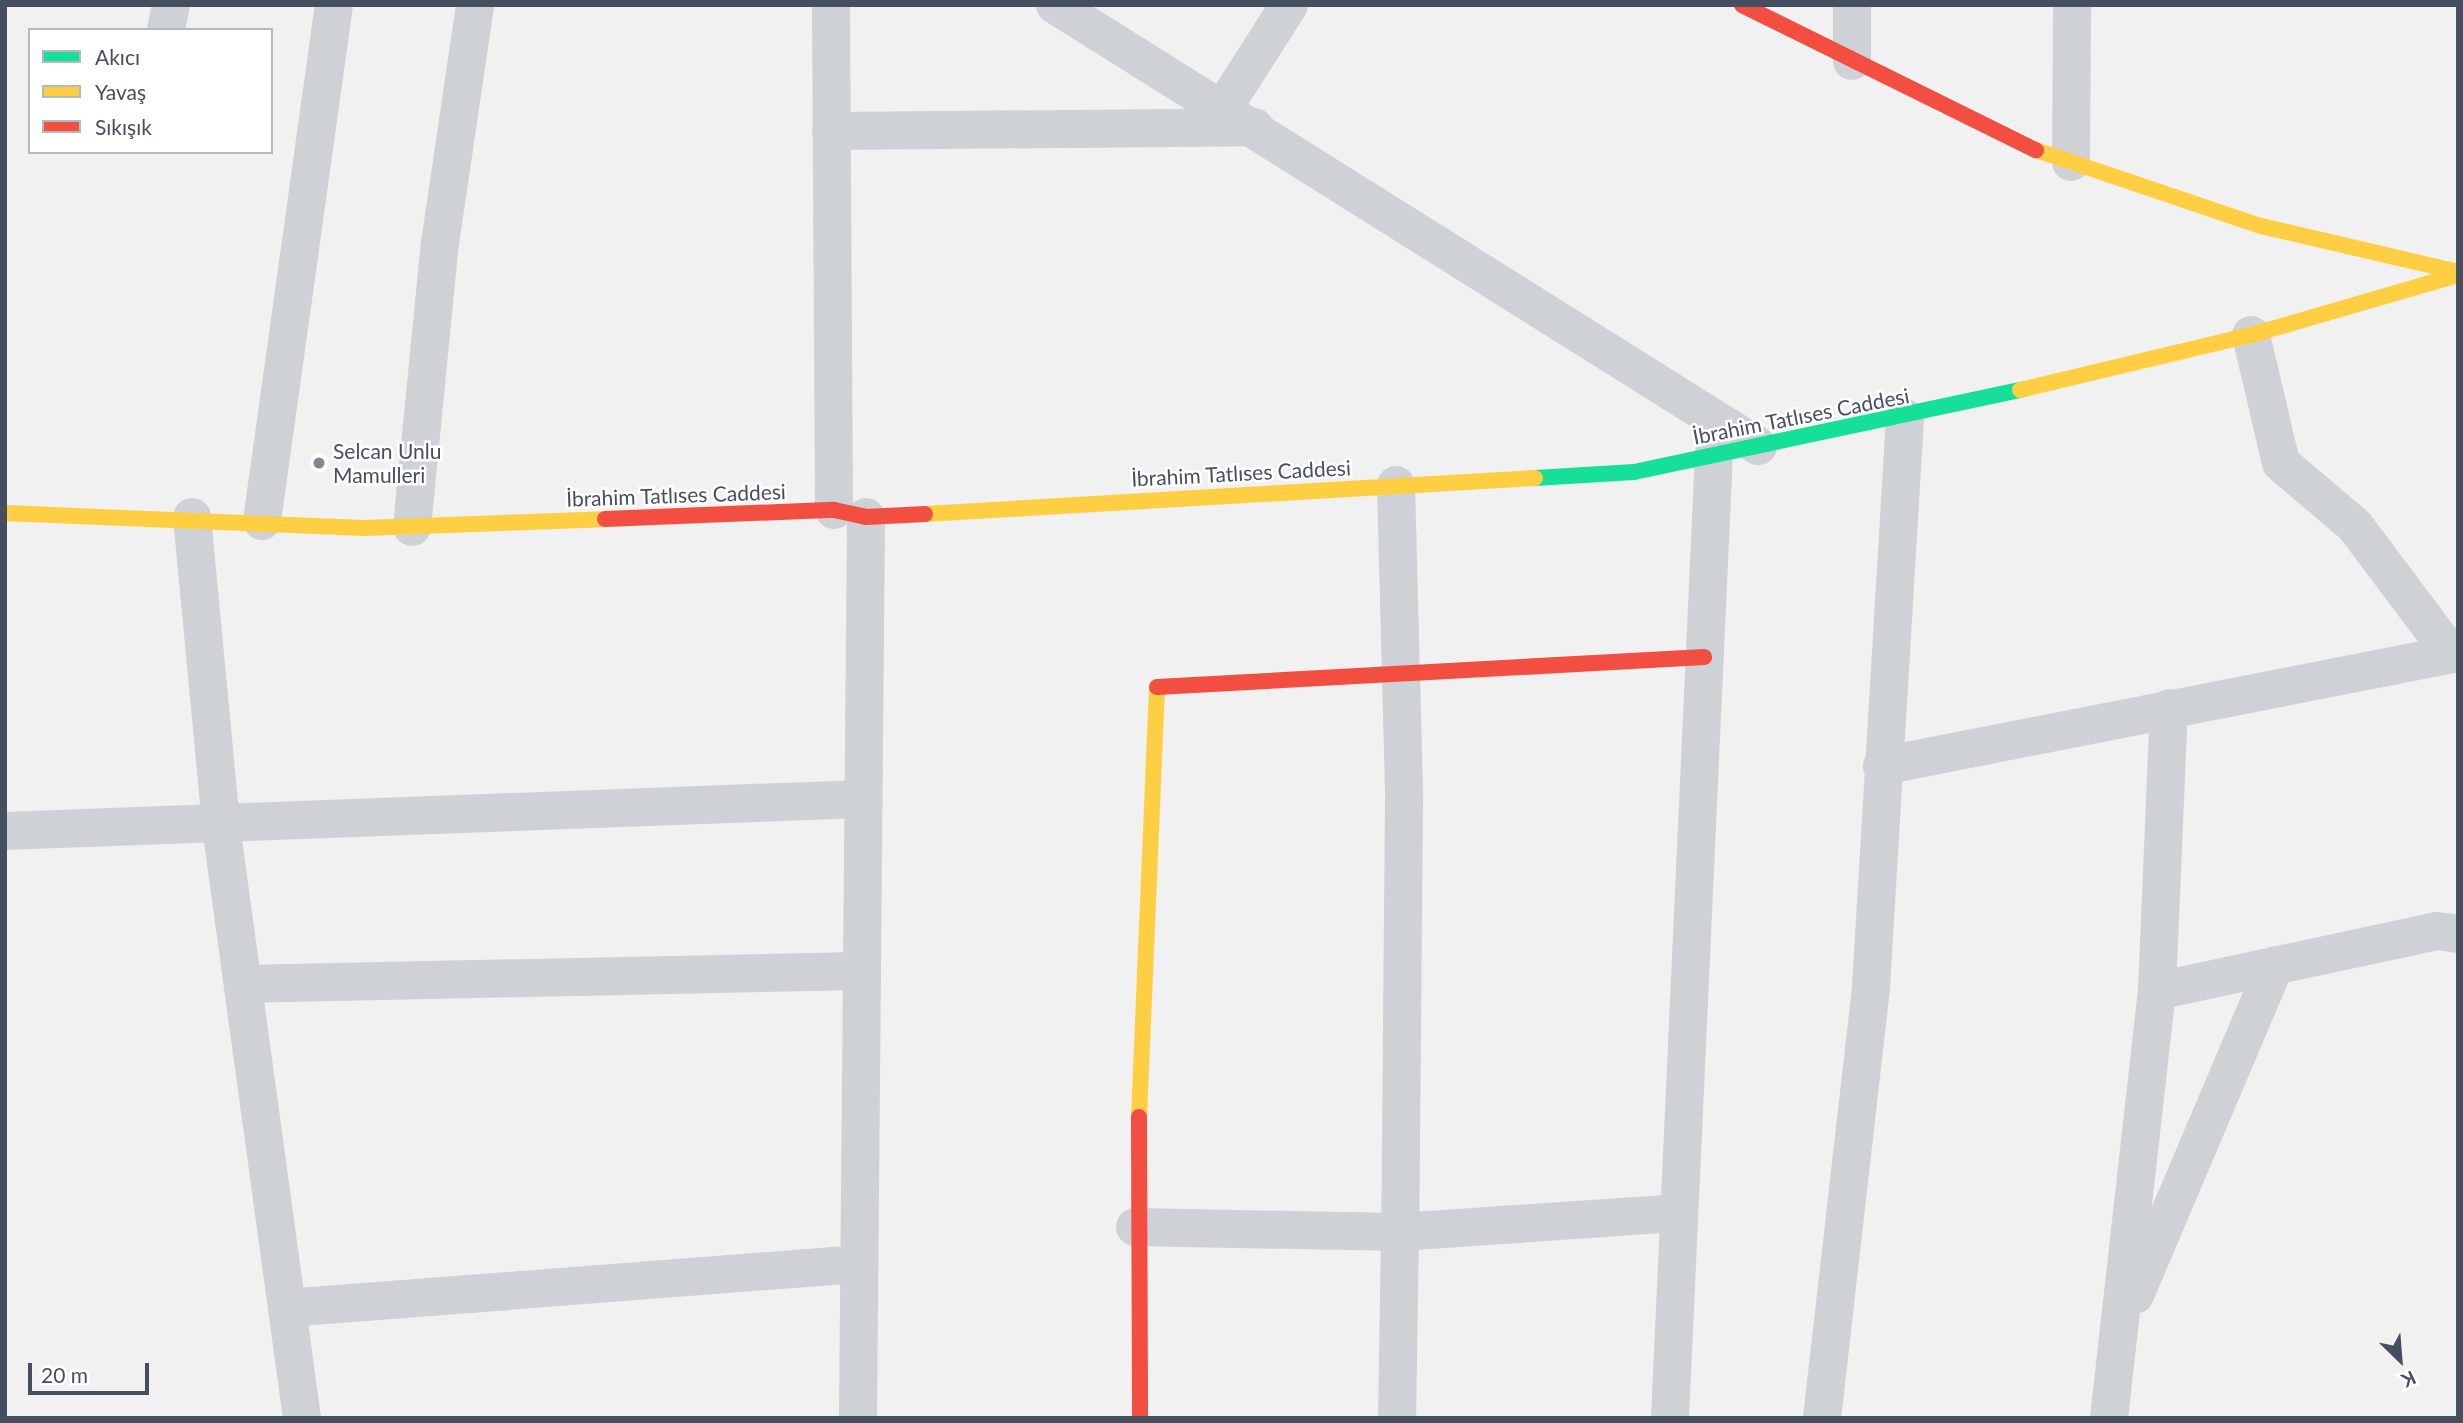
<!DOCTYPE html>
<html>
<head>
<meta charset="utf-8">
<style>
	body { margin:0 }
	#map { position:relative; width:2463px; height:1423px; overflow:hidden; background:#f2f1f1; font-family:Lato,sans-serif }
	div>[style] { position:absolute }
	.street>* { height:38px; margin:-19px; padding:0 19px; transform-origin:19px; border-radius:19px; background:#ced1d5 }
	.fast>* { height:16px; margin:-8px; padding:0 8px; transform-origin:8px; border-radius:8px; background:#16e098 }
	.slow>* { height:16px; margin:-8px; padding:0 8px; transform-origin:8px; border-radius:8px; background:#ffcf43 }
	.jam>* { height:16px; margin:-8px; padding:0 8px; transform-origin:8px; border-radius:8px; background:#f24e42 }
	.dots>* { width:19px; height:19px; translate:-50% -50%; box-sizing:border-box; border:4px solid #fff; border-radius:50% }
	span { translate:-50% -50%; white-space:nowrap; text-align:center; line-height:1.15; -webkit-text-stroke:5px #fff; paint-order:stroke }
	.street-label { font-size:21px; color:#464f60 }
	.poi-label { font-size:21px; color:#464f60 }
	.left { translate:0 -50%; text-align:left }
	.frame { position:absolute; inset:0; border:7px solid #464f60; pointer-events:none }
	.legend { position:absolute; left:28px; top:28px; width:245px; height:126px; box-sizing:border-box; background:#fff; border:2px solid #b5b9bf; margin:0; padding:9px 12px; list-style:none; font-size:21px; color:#464f60 }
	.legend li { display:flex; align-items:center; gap:14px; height:35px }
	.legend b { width:35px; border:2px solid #b5b9bf }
	.north { position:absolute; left:2365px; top:1325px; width:70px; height:70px; -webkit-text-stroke:5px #fff; paint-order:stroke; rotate:155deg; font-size:19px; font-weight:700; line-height:28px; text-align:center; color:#464f60 }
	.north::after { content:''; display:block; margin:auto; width:24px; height:32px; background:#464f60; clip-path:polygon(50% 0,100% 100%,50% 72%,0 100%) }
	.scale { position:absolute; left:28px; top:1363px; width:121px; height:32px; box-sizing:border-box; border:4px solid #464f60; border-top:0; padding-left:9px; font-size:21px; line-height:24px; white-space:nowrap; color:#464f60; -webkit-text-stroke:5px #fff; paint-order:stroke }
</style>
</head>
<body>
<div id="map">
	<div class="street">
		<i style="left:831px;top:5px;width:505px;rotate:89.66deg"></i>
		<i style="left:1055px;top:5px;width:830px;rotate:32.1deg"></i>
		<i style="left:1852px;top:5px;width:56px;rotate:90deg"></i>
		<i style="left:166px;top:30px;width:25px;rotate:-79deg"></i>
		<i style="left:1224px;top:107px;width:121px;rotate:-57.5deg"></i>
		<i style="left:831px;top:131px;width:424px;rotate:-0.5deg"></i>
		<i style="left:2071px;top:162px;width:157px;rotate:-89.6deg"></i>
		<i style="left:2251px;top:335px;width:131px;rotate:76.8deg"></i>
		<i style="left:2281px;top:463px;width:97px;rotate:40.4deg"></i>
		<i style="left:2355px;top:526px;width:156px;rotate:53.1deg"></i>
		<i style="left:1396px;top:485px;width:316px;rotate:88.5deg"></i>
		<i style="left:1404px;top:801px;width:431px;rotate:90.5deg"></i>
		<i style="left:1400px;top:1232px;width:278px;rotate:-3.9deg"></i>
		<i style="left:192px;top:517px;width:310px;rotate:84.6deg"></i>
		<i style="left:221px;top:826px;width:598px;rotate:82.21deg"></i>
		<i style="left:262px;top:521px;width:521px;rotate:-82.06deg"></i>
		<i style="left:412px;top:527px;width:285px;rotate:-84.4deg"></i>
		<i style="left:440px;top:243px;width:241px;rotate:-81.6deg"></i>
		<i style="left:1882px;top:766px;width:587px;rotate:-11.1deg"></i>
		<i style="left:5px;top:831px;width:859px;rotate:-2.14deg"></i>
		<i style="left:243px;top:984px;width:617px;rotate:-1.21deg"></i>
		<i style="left:2157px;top:991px;width:286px;rotate:-12.1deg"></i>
		<i style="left:2437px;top:931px;width:21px;rotate:8deg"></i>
		<i style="left:1135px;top:1227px;width:265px;rotate:1.1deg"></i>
		<i style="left:1400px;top:1232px;width:186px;rotate:90.9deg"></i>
		<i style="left:2135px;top:1295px;width:358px;rotate:-67deg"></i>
		<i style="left:287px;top:1308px;width:574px;rotate:-4.4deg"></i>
		<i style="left:858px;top:1418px;width:901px;rotate:-89.49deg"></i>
		<i style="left:1670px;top:1418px;width:966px;rotate:-87.39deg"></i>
		<i style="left:1822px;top:1418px;width:434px;rotate:-83.5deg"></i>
		<i style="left:1871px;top:987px;width:570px;rotate:-86.58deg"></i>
		<i style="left:2109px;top:1418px;width:430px;rotate:-83.6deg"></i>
		<i style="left:2157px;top:991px;width:283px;rotate:-87.6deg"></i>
	</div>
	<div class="fast">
		<i style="left:1535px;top:478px;width:99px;rotate:-3.5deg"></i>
		<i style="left:1634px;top:472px;width:395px;rotate:-12deg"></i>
	</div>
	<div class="slow">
		<i style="left:2036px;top:150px;width:237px;rotate:18.7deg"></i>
		<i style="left:2261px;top:226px;width:202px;rotate:13.1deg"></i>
		<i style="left:2020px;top:390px;width:237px;rotate:-13.4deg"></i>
		<i style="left:2251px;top:335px;width:216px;rotate:-16.2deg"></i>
		<i style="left:5px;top:513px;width:359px;rotate:2.4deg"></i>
		<i style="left:364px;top:528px;width:241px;rotate:-2.1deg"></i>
		<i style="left:925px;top:514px;width:611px;rotate:-3.38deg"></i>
		<i style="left:1139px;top:1117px;width:430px;rotate:-87.6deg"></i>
	</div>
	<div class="jam">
		<i style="left:1742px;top:5px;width:328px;rotate:26.3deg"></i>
		<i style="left:605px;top:519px;width:229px;rotate:-2.3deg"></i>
		<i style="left:834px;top:510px;width:33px;rotate:12deg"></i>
		<i style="left:866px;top:517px;width:59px;rotate:-2.9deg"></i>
		<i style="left:1157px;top:687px;width:548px;rotate:-3.14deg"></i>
		<i style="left:1139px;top:1117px;width:301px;rotate:89.8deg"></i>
	</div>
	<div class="dots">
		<i style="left:319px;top:463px;background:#828893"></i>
	</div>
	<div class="street-label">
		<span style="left:1801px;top:416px;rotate:-11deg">İbrahim Tatlıses Caddesi</span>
		<span style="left:1241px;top:473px;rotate:-3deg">İbrahim Tatlıses Caddesi</span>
		<span style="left:676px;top:495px;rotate:-2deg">İbrahim Tatlıses Caddesi</span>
	</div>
	<div class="poi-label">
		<span class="left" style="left:333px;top:463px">Selcan Unlu<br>Mamulleri</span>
	</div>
	<div class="frame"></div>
	<ul class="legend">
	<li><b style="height:9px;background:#16e098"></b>Akıcı</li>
	<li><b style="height:9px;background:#ffcf43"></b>Yavaş</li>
	<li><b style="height:9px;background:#f24e42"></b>Sıkışık</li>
	</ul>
	<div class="north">K</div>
	<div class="scale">20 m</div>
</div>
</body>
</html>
